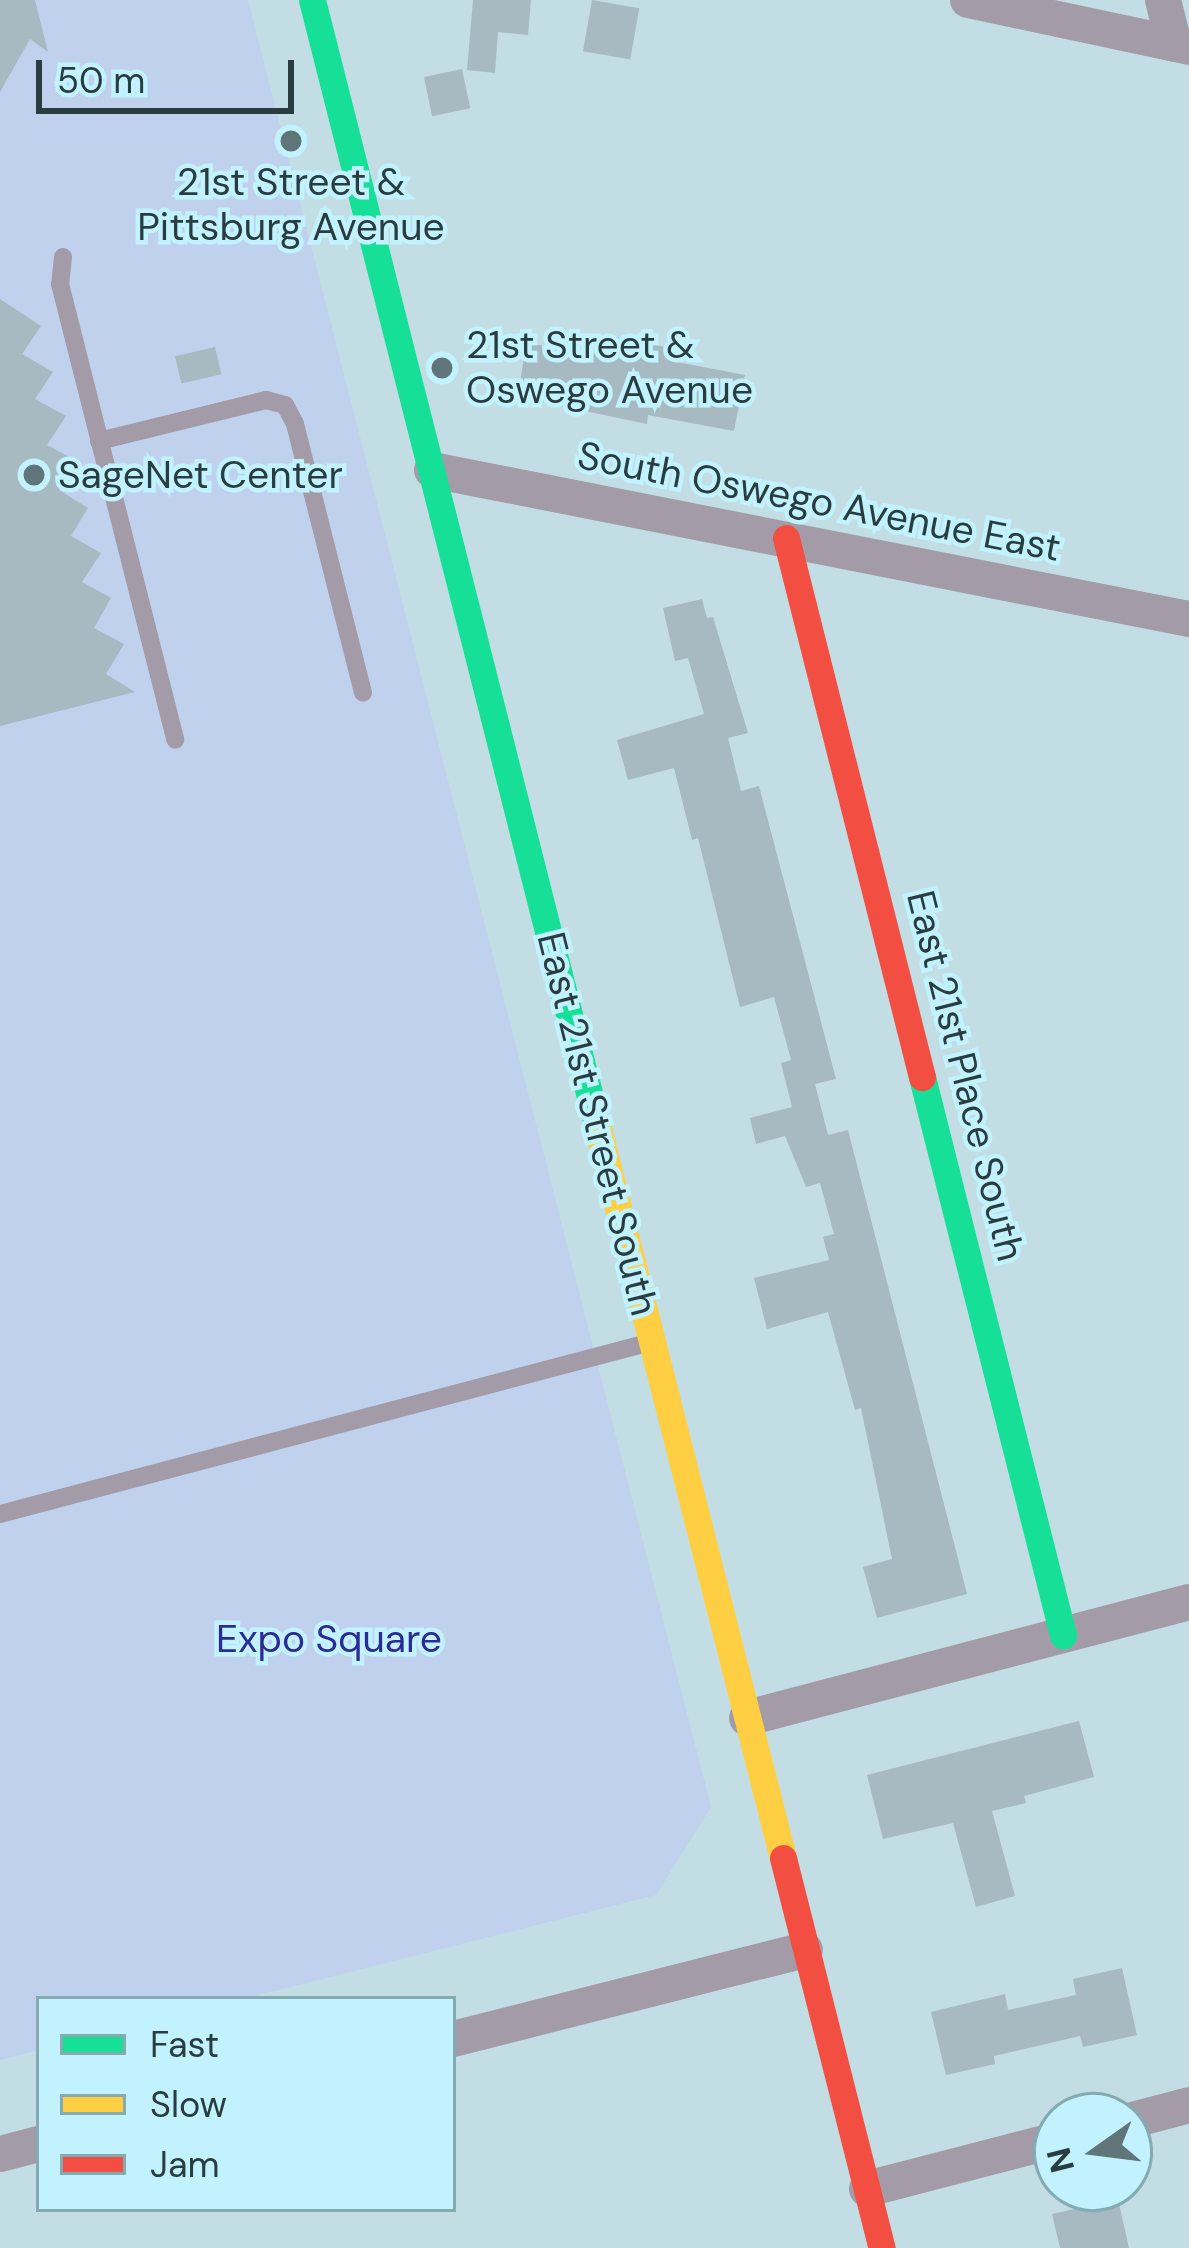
<!DOCTYPE html>
<html>
<head>
<meta charset="utf-8">
<style>
	body { margin:0 }
	#map { position:relative; width:1189px; height:2248px; overflow:hidden; background:#c2dde3; font-family:"DM Sans",sans-serif }
	div>[style] { position:absolute }
	.green>* { inset:0; background:#bfd1ec }
	.building>* { inset:0; background:#a7bac1; transform-origin:0 0 }
	.lane>* { height:18px; margin:-9px; padding:0 9px; transform-origin:9px; border-radius:9px; background:#a39ca8 }
	.street>* { height:36px; margin:-18px; padding:0 18px; transform-origin:18px; border-radius:18px; background:#a39ca8 }
	.fast>* { height:27px; margin:-13.5px; padding:0 13.5px; transform-origin:13.5px; border-radius:13.5px; background:#16e098 }
	.slow>* { height:27px; margin:-13.5px; padding:0 13.5px; transform-origin:13.5px; border-radius:13.5px; background:#ffcf43 }
	.jam>* { height:27px; margin:-13.5px; padding:0 13.5px; transform-origin:13.5px; border-radius:13.5px; background:#f24e42 }
	.dots>* { width:33px; height:33px; translate:-50% -50%; box-sizing:border-box; border:6px solid #c1f2fe; border-radius:50% }
	span { translate:-50% -50%; white-space:nowrap; text-align:center; line-height:1.15; -webkit-text-stroke:9px #c1f2fe; paint-order:stroke }
	.poi-label { font-size:39px; color:#293d41 }
	.left { translate:0 -50%; text-align:left }
	.street-label { font-size:39px; color:#293d41 }
	.park-label { font-size:39px; color:#2c2a95 }
	.legend { position:absolute; left:36px; top:1996px; width:420px; height:216px; box-sizing:border-box; background:#c1f2fe; border:3px solid #84aab2; margin:0; padding:15px 21px; list-style:none; font-size:36px; color:#293d41 }
	.legend li { display:flex; align-items:center; gap:24px; height:60px }
	.legend b { width:60px; border:3px solid #84aab2 }
	.north { position:absolute; left:1033px; top:2092px; width:120px; height:120px; box-sizing:border-box; background:#c1f2fe; border:3px solid #84aab2; border-radius:50%; rotate:256deg; font-size:33px; font-weight:700; line-height:48px; text-align:center; color:#293d41 }
	.north::after { content:''; display:block; margin:auto; width:42px; height:54px; background:#5f757a; clip-path:polygon(50% 0,100% 100%,50% 72%,0 100%) }
	.scale { position:absolute; left:36px; top:60px; width:258px; height:54px; box-sizing:border-box; border:6px solid #293d41; border-top:0; padding-left:15px; font-size:36px; line-height:42px; white-space:nowrap; color:#293d41; -webkit-text-stroke:9px #c1f2fe; paint-order:stroke }
</style>
</head>
<body>
<div id="map">
	<div class="green">
		<i style="clip-path:polygon(0 0,248px 0,711px 1807px,656px 1895px,242px 1999px,39px 1999px,39px 2050px,0 2060px)"></i>
	</div>
	<div class="building">
		<i style="clip-path:polygon(0 0,35px 0,48px 52px,30px 39px,0 92px)"></i>
		<i style="clip-path:polygon(473px 0,531px 0,528px 35px,498px 32px,495px 73px,467px 70px)"></i>
		<i style="left:592px;top:0;width:48px;height:52px;rotate:10deg"></i>
		<i style="left:462px;top:69px;width:40px;height:39px;rotate:78deg"></i>
		<i style="clip-path:polygon(0 299px,41px 326px,22px 354px,53px 372px,35px 399px,66px 416px,47px 445px,77px 461px,59px 490px,88px 508px,71px 536px,101px 553px,82px 582px,111px 598px,94px 628px,124px 644px,106px 674px,135px 692px,0 726px)"></i>
		<i style="clip-path:polygon(603px 334px,674px 349px,672px 361px,745px 375px,734px 431px,648px 415px,647px 424px,518px 397px,526px 343px,599px 354px)"></i>
		<i style="left:215px;top:347px;width:28px;height:41px;rotate:77deg"></i>
		<i style="clip-path:polygon(702px 599px,707px 618px,713px 617px,748px 733px,728px 738px,741px 791px,759px 786px,836px 1079px,815px 1084px,828px 1135px,848px 1130px,967px 1594px,877px 1618px,863px 1567px,892px 1559px,861px 1408px,855px 1410px,828px 1312px,767px 1329px,754px 1278px,829px 1260px,823px 1237px,834px 1234px,820px 1183px,806px 1187px,785px 1136px,756px 1144px,750px 1118px,792px 1107px,781px 1063px,791px 1060px,774px 997px,740px 1007px,698px 838px,692px 840px,674px 768px,628px 780px,617px 740px,704px 714px,688px 658px,675px 661px,663px 608px)"></i>
		<i style="clip-path:polygon(1079px 1721px,1094px 1777px,1024px 1796px,1026px 1803px,992px 1811px,1015px 1896px,976px 1907px,953px 1823px,883px 1839px,867px 1775px)"></i>
		<i style="clip-path:polygon(1122px 1968px,1137px 2035px,1083px 2047px,1080px 2036px,994px 2056px,995px 2064px,946px 2075px,931px 2012px,1005px 1994px,1008px 2010px,1076px 1995px,1073px 1979px)"></i>
		<i style="clip-path:polygon(1118px 2199px,1129px 2248px,1060px 2248px,1052px 2214px)"></i>
	</div>
	<div class="lane">
		<i style="left:63px;top:257px;width:27px;rotate:96deg"></i>
		<i style="left:60px;top:284px;width:470px;rotate:75.8deg"></i>
		<i style="left:99px;top:441px;width:172px;rotate:-13.8deg"></i>
		<i style="left:266px;top:400px;width:20px;rotate:15deg"></i>
		<i style="left:285px;top:405px;width:21px;rotate:62deg"></i>
		<i style="left:295px;top:424px;width:277px;rotate:75.8deg"></i>
		<i style="left:0;top:1514px;width:673px;rotate:-14.8deg"></i>
	</div>
	<div class="street">
		<i style="left:968px;top:0;width:226px;rotate:12deg"></i>
		<i style="left:1163px;top:0;width:45px;rotate:76deg"></i>
		<i style="left:432px;top:470px;width:772px;rotate:11.14deg"></i>
		<i style="left:747px;top:1718px;width:457px;rotate:-14.7deg"></i>
		<i style="left:453px;top:2039px;width:363px;rotate:-14.2deg"></i>
		<i style="left:1129px;top:2121px;width:62px;rotate:-14.9deg"></i>
		<i style="left:0;top:2154px;width:40px;rotate:-14.4deg"></i>
		<i style="left:867px;top:2189px;width:196px;rotate:-14.5deg"></i>
	</div>
	<div class="fast">
		<i style="left:312px;top:0;width:1165px;rotate:75.78deg"></i>
		<i style="left:922px;top:1077px;width:576px;rotate:75.82deg"></i>
	</div>
	<div class="slow">
		<i style="left:598px;top:1129px;width:752px;rotate:75.76deg"></i>
	</div>
	<div class="jam">
		<i style="left:786px;top:538px;width:556px;rotate:75.84deg"></i>
		<i style="left:783px;top:1858px;width:402px;rotate:75.8deg"></i>
	</div>
	<div class="dots">
		<i style="left:291px;top:141px;background:#5f757a"></i>
		<i style="left:442px;top:368px;background:#5f757a"></i>
		<i style="left:34px;top:475px;background:#5f757a"></i>
	</div>
	<div class="poi-label">
		<span style="left:291px;top:205px">21st Street &amp;<br>Pittsburg Avenue</span>
		<span class="left" style="left:466px;top:368px">21st Street &amp;<br>Oswego Avenue</span>
		<span class="left" style="left:58px;top:475px">SageNet Center</span>
	</div>
	<div class="street-label">
		<span style="left:819px;top:502px;rotate:11deg">South Oswego Avenue East</span>
		<span style="left:965px;top:1076px;rotate:76deg">East 21st Place South</span>
		<span style="left:597px;top:1124px;rotate:76deg">East 21st Street South</span>
	</div>
	<div class="park-label">
		<span style="left:329px;top:1639px">Expo Square</span>
	</div>
	<ul class="legend">
	<li><b style="height:15px;background:#16e098"></b>Fast</li>
	<li><b style="height:15px;background:#ffcf43"></b>Slow</li>
	<li><b style="height:15px;background:#f24e42"></b>Jam</li>
	</ul>
	<div class="north">N</div>
	<div class="scale">50 m</div>
</div>
</body>
</html>
